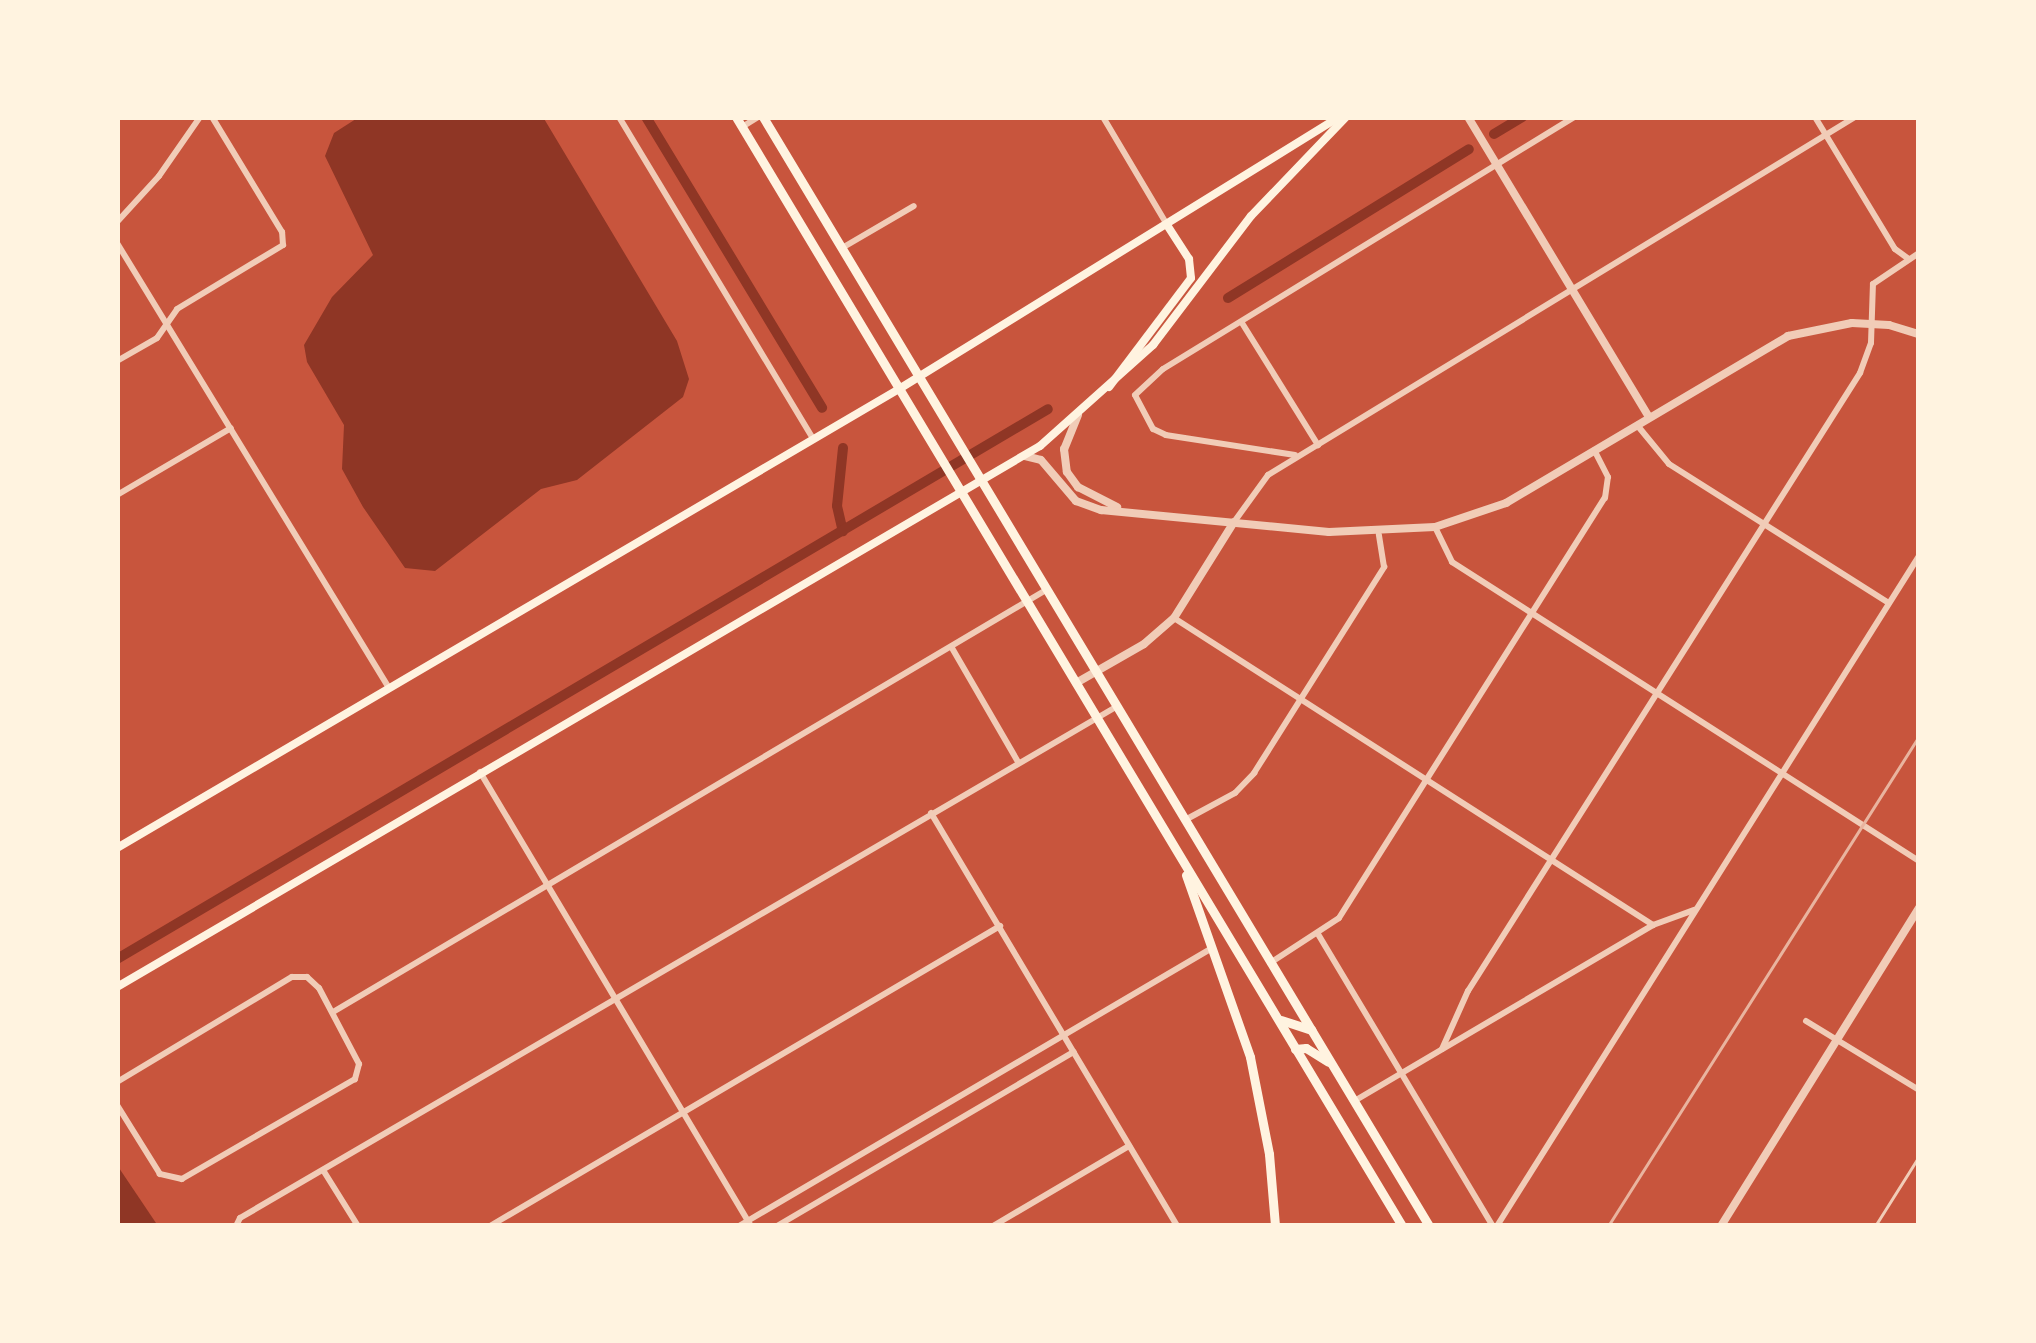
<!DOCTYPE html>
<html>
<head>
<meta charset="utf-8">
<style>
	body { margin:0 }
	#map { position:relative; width:2036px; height:1343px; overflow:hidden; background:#c8553d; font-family:Helvetica,sans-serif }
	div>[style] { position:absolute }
	.water>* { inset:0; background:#8f3625 }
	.canal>* { height:10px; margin:-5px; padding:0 5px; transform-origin:5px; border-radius:5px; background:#8f3625 }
	.service>* { height:3px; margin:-1.5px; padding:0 1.5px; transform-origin:1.5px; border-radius:1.5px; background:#f1ccb7 }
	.minor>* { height:6px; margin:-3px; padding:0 3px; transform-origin:3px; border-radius:3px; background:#f1ccb7 }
	.tertiary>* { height:8px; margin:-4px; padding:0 4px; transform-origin:4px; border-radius:4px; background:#f1ccb7 }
	.secondary>* { height:8px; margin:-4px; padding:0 4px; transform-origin:4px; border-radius:4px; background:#fff3e0 }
	.primary>* { height:9px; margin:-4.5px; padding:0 4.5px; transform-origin:4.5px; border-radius:4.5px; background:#fff3e0 }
	.rail>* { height:3px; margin:-1.5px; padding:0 1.5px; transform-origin:1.5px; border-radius:1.5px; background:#e9b49f }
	span { translate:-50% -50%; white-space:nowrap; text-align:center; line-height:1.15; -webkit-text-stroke:10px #fff3e0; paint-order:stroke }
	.frame { position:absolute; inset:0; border:120px solid #fff3e0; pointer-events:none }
</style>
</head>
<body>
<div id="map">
	<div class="water">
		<i style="clip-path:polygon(359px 117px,543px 117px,677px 341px,689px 379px,683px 397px,577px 480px,541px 489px,435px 571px,405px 568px,363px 507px,342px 469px,344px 425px,307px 362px,304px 345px,332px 297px,373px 255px,325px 156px,334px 133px)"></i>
		<i style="clip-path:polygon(117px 1165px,156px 1223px,157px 1226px,117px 1226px)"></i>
	</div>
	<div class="canal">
		<i style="left:646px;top:117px;width:340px;rotate:58.8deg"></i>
		<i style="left:1494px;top:134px;width:33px;rotate:-31deg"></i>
		<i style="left:1228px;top:298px;width:283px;rotate:-31.7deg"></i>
		<i style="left:843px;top:448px;width:58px;rotate:95.9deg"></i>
		<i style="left:837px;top:506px;width:26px;rotate:77deg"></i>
		<i style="left:117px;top:959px;width:1081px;rotate:-30.57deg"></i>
	</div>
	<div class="service">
		<i style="left:1875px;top:1226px;width:83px;rotate:-57.8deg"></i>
	</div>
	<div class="minor">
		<i style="left:619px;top:117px;width:376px;rotate:58.9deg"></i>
		<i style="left:1103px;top:117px;width:126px;rotate:59.3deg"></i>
		<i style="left:1815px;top:117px;width:154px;rotate:58.8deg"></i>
		<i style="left:1895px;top:249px;width:17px;rotate:36deg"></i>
		<i style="left:742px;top:127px;width:19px;rotate:-32deg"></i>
		<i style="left:117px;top:222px;width:62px;rotate:-47.6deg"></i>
		<i style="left:159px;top:176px;width:72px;rotate:-55.2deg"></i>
		<i style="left:117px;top:243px;width:522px;rotate:58.57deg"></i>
		<i style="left:842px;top:248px;width:83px;rotate:-30.3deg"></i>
		<i style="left:1242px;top:323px;width:144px;rotate:58.1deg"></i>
		<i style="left:117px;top:361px;width:46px;rotate:-29.9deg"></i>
		<i style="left:157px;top:338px;width:35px;rotate:-55deg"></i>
		<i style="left:177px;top:309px;width:124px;rotate:-31.1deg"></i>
		<i style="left:283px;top:245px;width:13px;rotate:-94deg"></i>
		<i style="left:282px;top:232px;width:135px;rotate:-121.3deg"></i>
		<i style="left:1637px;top:425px;width:50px;rotate:50.6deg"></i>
		<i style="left:1669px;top:464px;width:260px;rotate:32.3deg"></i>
		<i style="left:1295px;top:455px;width:131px;rotate:-171.2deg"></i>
		<i style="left:1166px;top:435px;width:14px;rotate:-155deg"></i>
		<i style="left:1153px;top:429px;width:38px;rotate:-118deg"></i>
		<i style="left:1135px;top:395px;width:38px;rotate:-43deg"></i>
		<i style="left:1163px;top:369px;width:483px;rotate:-31.5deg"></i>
		<i style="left:117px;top:495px;width:132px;rotate:-30.4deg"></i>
		<i style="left:1234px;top:522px;width:58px;rotate:-54.1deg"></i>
		<i style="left:1268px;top:475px;width:688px;rotate:-31.38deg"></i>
		<i style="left:1435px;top:527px;width:39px;rotate:64deg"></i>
		<i style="left:1452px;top:562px;width:555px;rotate:32.63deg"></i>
		<i style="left:1174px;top:618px;width:569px;rotate:32.66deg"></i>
		<i style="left:952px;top:648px;width:132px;rotate:59.9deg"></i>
		<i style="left:480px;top:772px;width:529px;rotate:59.17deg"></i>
		<i style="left:931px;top:813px;width:481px;rotate:59.2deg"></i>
		<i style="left:1185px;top:820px;width:57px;rotate:-28.4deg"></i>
		<i style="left:1235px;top:793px;width:28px;rotate:-46deg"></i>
		<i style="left:1254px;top:773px;width:244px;rotate:-57.7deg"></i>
		<i style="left:1384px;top:567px;width:33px;rotate:-99deg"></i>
		<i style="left:1318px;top:934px;width:340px;rotate:59.1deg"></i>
		<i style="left:1270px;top:963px;width:82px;rotate:-33.1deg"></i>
		<i style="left:1339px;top:918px;width:497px;rotate:-57.7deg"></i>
		<i style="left:1605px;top:498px;width:21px;rotate:-82deg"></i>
		<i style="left:1608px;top:477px;width:30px;rotate:-117deg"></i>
		<i style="left:333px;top:1012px;width:829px;rotate:-30.62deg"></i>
		<i style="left:1806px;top:1021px;width:132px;rotate:31.4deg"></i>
		<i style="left:1442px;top:1049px;width:64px;rotate:-65.9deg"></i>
		<i style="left:1468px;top:991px;width:732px;rotate:-57.61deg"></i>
		<i style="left:1860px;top:373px;width:32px;rotate:-70deg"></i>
		<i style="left:1871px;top:343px;width:59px;rotate:-88.1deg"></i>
		<i style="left:1873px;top:284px;width:55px;rotate:-34deg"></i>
		<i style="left:117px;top:1082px;width:204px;rotate:-31deg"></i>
		<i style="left:292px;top:977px;width:15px"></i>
		<i style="left:307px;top:977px;width:16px;rotate:43deg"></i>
		<i style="left:319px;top:988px;width:86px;rotate:62.2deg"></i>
		<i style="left:359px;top:1064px;width:16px;rotate:105deg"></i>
		<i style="left:355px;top:1079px;width:200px;rotate:150deg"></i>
		<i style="left:182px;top:1179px;width:23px;rotate:-167deg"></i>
		<i style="left:160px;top:1174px;width:81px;rotate:-121.9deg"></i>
		<i style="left:1356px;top:1100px;width:345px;rotate:-30.5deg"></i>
		<i style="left:1653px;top:925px;width:44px;rotate:-20.1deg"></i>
		<i style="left:323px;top:1170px;width:66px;rotate:58deg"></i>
		<i style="left:236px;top:1226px;width:9px;rotate:-63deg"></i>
		<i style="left:240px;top:1218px;width:1014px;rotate:-30.26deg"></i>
		<i style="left:490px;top:1226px;width:592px;rotate:-30.47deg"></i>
		<i style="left:739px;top:1226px;width:549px;rotate:-30.44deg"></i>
		<i style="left:777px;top:1226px;width:344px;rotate:-30.4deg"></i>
		<i style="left:993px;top:1226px;width:158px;rotate:-30.5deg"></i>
		<i style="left:1497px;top:1226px;width:792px;rotate:-57.8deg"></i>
	</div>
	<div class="tertiary">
		<i style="left:1468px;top:117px;width:350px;rotate:58.9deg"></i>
		<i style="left:1078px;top:415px;width:37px;rotate:112deg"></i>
		<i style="left:1064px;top:449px;width:23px;rotate:83deg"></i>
		<i style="left:1067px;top:472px;width:19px;rotate:54deg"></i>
		<i style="left:1078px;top:487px;width:44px;rotate:27.1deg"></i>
		<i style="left:1025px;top:456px;width:16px;rotate:14deg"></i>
		<i style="left:1041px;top:460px;width:54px;rotate:49.5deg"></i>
		<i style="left:1076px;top:501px;width:27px;rotate:20deg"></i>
		<i style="left:1101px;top:510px;width:229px;rotate:5.5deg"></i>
		<i style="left:1329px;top:532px;width:106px;rotate:-2.7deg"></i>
		<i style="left:1435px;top:527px;width:75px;rotate:-18.7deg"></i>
		<i style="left:1506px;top:503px;width:328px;rotate:-30.6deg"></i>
		<i style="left:1788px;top:336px;width:65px;rotate:-11.5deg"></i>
		<i style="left:1852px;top:323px;width:37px;rotate:3deg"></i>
		<i style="left:1889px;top:325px;width:31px;rotate:17deg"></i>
		<i style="left:1076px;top:683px;width:78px;rotate:-29.8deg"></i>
		<i style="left:1144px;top:644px;width:40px;rotate:-41deg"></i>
		<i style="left:1174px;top:618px;width:113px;rotate:-58deg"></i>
		<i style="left:1721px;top:1226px;width:375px;rotate:-58.1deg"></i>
	</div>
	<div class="secondary">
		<i style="left:1109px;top:387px;width:136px;rotate:-53deg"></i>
		<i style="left:1191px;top:278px;width:19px;rotate:-96deg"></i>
		<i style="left:1189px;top:259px;width:40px;rotate:-122.9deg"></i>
		<i style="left:117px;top:848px;width:907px;rotate:-30.41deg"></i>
		<i style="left:899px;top:389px;width:517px;rotate:-31.72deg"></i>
		<i style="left:117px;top:987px;width:1070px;rotate:-30.38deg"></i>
		<i style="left:1040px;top:446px;width:152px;rotate:-41.8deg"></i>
		<i style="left:1153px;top:345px;width:162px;rotate:-52.8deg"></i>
		<i style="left:1251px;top:216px;width:137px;rotate:-46.2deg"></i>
	</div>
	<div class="primary">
		<i style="left:736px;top:117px;width:1294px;rotate:59.01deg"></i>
		<i style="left:763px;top:117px;width:1294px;rotate:59.01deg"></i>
		<i style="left:1186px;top:875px;width:193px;rotate:70.6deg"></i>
		<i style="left:1250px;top:1057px;width:99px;rotate:78.9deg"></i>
		<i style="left:1269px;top:1154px;width:72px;rotate:85.2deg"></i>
		<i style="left:1281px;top:1020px;width:32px;rotate:18deg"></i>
		<i style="left:1295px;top:1049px;width:11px;rotate:-5deg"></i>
		<i style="left:1306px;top:1048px;width:26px;rotate:32deg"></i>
	</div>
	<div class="rail">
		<i style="left:1608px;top:1226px;width:580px;rotate:-57.6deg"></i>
	</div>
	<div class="frame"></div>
</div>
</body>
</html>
